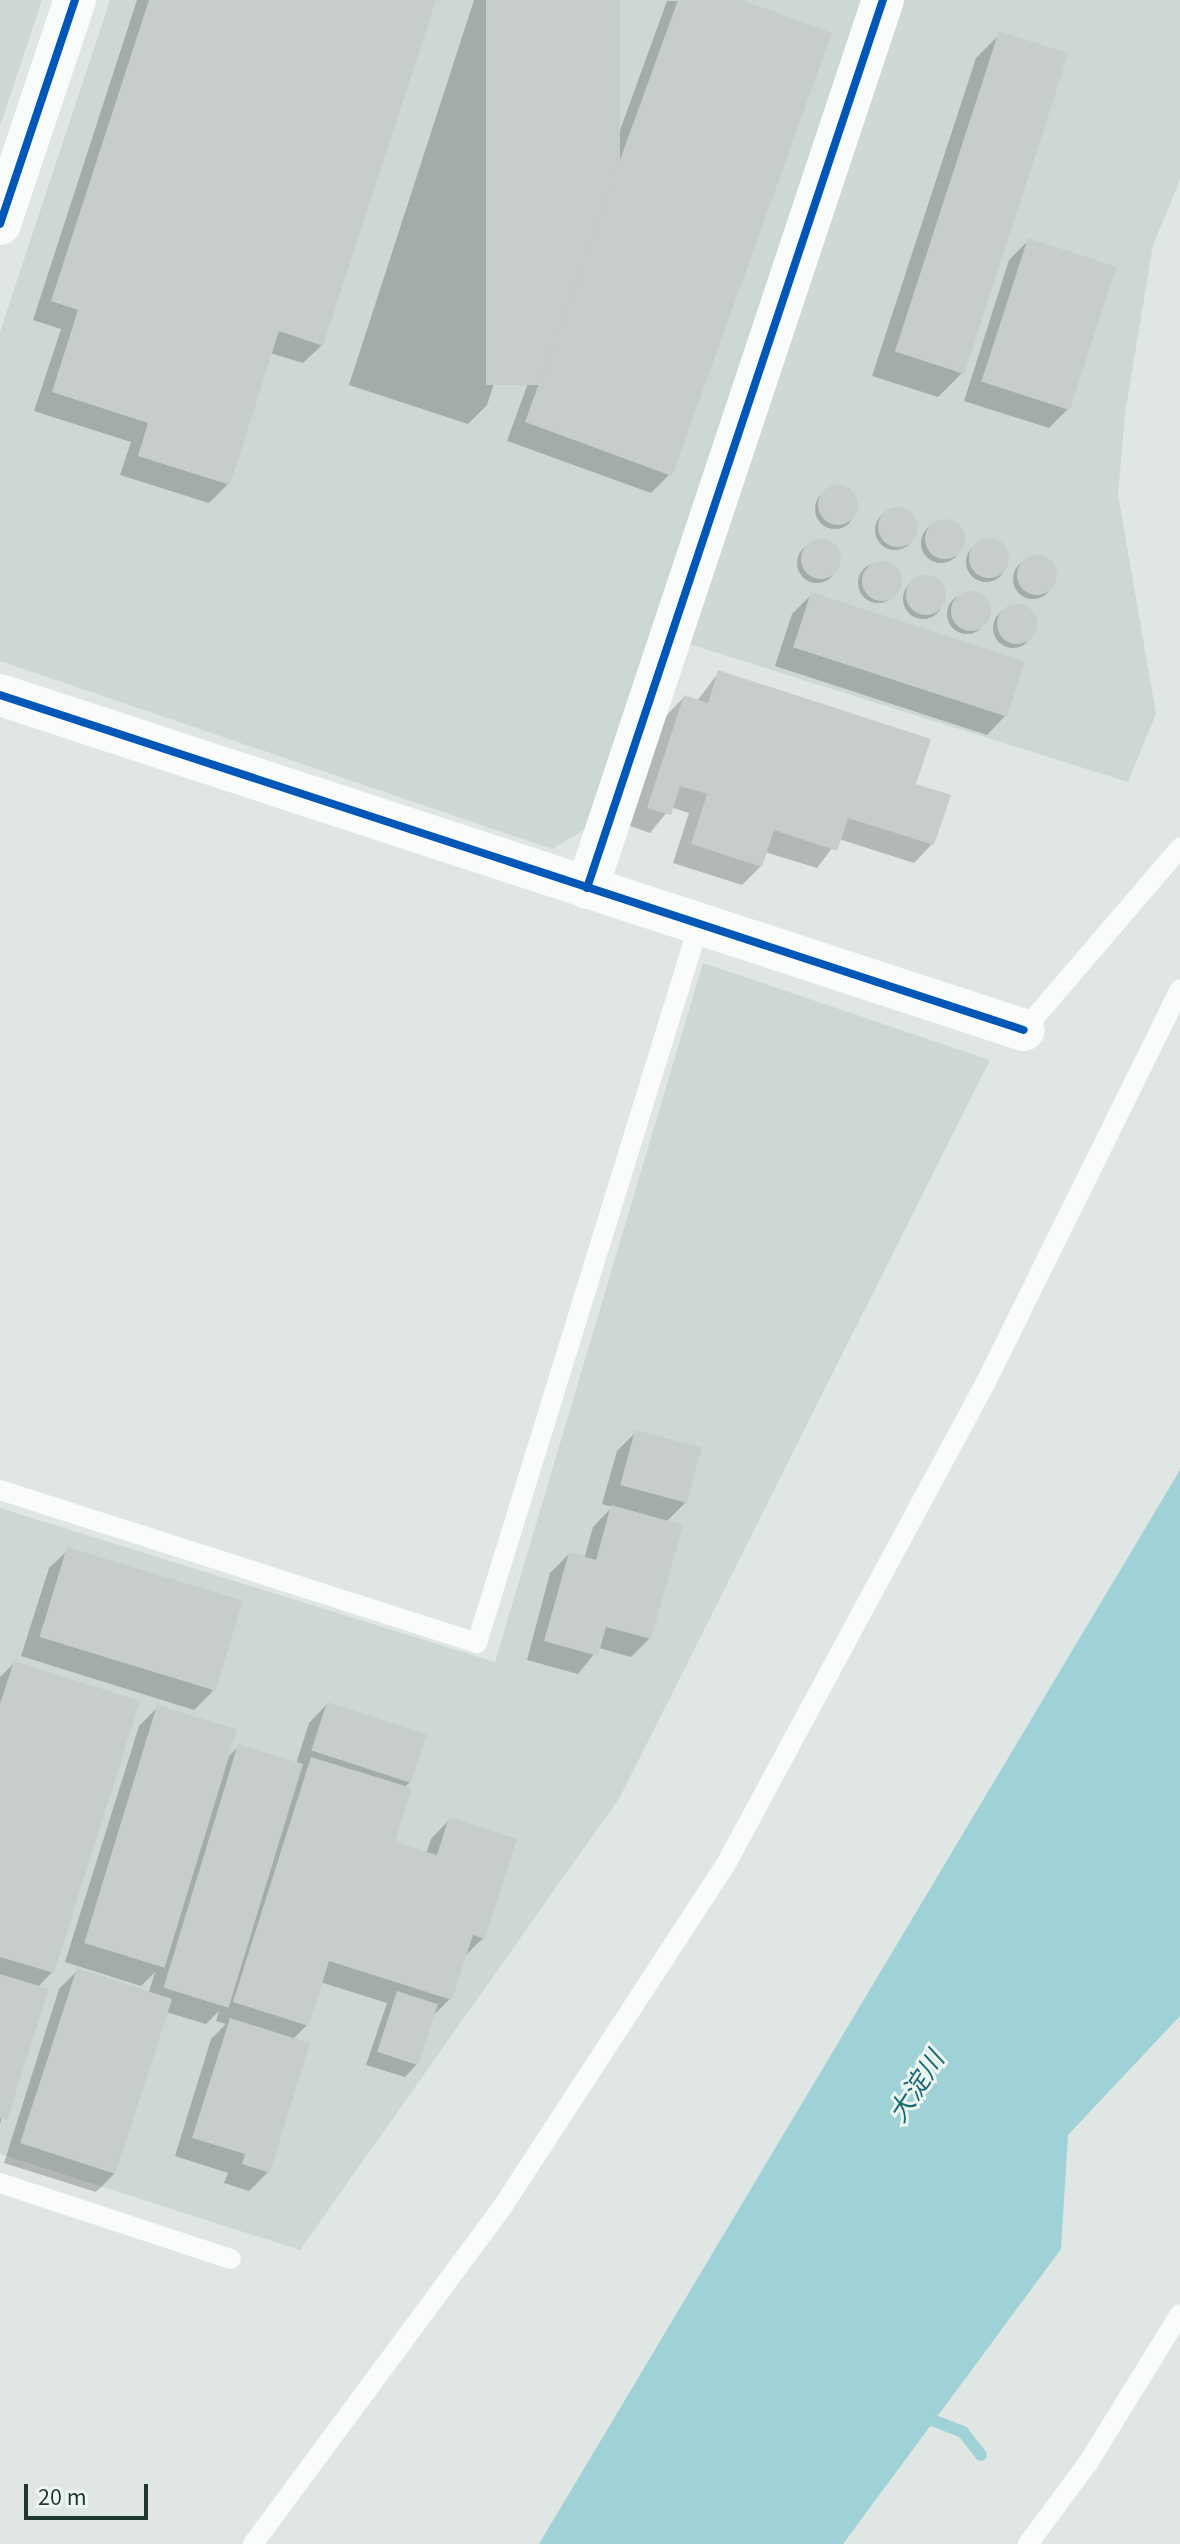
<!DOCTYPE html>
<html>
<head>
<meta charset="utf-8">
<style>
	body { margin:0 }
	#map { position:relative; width:1180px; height:2544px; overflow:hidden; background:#e0e6e3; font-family:"Source Sans 3","Noto Sans JP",sans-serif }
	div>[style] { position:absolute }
	.built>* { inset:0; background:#cdd8d2 }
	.water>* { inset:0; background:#9fd2d6 }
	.shadow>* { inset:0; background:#0003 }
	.round { border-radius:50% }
	.stream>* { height:12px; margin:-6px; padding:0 6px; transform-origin:6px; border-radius:6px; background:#9fd2d6 }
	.building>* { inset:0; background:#c7cdca; transform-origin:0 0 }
	.lane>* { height:20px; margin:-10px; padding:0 10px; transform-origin:10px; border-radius:10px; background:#fafbfb }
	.street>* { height:42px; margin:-21px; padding:0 21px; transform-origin:21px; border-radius:21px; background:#fafbfb }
	.cycleway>* { height:8px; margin:-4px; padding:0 4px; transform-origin:4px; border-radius:4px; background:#0057b8 }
	span { translate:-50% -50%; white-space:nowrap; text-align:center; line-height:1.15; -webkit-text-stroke:6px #edf6f1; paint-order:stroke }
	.water-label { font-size:26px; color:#196b74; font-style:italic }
	.scale { position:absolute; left:24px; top:2484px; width:124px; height:36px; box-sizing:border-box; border:4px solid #1f382f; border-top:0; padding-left:10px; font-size:24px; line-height:28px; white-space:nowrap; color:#1f382f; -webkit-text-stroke:6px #edf6f1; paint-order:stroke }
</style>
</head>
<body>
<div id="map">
	<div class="built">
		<i style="clip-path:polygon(0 0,42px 0,0 126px)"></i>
		<i style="clip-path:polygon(110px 0,1180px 0,1180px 180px,1153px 245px,1125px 414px,1118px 494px,1156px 714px,1128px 782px,654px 633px,590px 826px,552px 849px,0 661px,0 332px)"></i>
		<i style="clip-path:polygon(703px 963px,990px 1060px,620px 1797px,300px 2250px,0 2154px,0 1508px,495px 1662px)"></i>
	</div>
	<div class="water">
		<i style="clip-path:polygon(1180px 1470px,1180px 2016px,1068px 2135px,1061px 2249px,843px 2544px,539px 2544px)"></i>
	</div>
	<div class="shadow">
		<i style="clip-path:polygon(137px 0,434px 0,322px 345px,303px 363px,270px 353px,228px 484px,209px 503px,120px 475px,131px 442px,34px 411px,61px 329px,33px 320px)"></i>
		<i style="clip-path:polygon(474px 0,618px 0,487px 405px,468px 424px,349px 385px)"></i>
		<i style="clip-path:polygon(736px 0,670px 474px,651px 493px,507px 441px,667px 1px)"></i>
		<i style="clip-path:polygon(1000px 34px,962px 373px,938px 397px,872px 376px,976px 58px)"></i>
		<i style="clip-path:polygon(1028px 241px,1068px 409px,1049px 428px,964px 401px,1009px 260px)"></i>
		<i class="round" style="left:815px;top:489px;width:40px;height:40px"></i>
		<i class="round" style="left:875px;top:510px;width:40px;height:40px"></i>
		<i class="round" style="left:921px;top:523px;width:40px;height:40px"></i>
		<i class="round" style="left:966px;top:542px;width:40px;height:40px"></i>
		<i class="round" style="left:797px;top:543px;width:40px;height:40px"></i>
		<i class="round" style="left:1013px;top:559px;width:40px;height:40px"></i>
		<i class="round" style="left:858px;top:563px;width:40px;height:40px"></i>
		<i class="round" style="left:903px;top:579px;width:40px;height:40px"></i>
		<i class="round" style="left:947px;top:594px;width:40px;height:40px"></i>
		<i style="clip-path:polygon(811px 595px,1005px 716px,987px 735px,775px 666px,792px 614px)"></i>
		<i class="round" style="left:993px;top:608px;width:40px;height:40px"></i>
		<i style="clip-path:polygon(719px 672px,914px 786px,932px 844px,914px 863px,839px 839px,817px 868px,765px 852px,761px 866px,742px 885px,673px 863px,689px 813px,671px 807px,650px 833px,630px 826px,666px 716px,684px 697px,697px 701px)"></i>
		<i style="clip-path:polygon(636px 1432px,685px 1503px,666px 1522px,650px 1638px,631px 1657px,599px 1648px,578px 1674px,527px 1660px,550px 1573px,569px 1554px,584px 1559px,593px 1527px,612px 1507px,602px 1504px,617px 1451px)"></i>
		<i style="clip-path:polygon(68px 1550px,213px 1691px,194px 1710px,21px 1656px,49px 1568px)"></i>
		<i style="clip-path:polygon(14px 1663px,52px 1972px,37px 1988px,0 2124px,0 1677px)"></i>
		<i style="clip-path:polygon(327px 1704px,410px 1782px,404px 1788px,392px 1843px,426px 1854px,431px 1839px,449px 1820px,483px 1938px,463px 1958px,451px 1998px,432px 2017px,417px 2064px,405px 2077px,366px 2065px,387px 2003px,320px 1982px,307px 2025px,292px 2040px,268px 2172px,249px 2191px,224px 2183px,228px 2173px,175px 2156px,211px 2039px,226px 2024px,216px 2021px,219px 2011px,206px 2024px,166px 2012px,115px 2173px,96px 2192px,4px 2163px,59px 1989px,78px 1970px,149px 1992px,155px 1972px,141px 1986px,65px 1962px,139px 1726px,158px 1707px,226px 1759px,239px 1746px,296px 1764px,309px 1723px)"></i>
	</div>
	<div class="stream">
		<i style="left:919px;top:2415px;width:47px;rotate:21.1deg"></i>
		<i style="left:963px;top:2432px;width:29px;rotate:52deg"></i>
	</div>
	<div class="building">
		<i style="clip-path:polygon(149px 0,436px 0,323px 346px,279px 331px,230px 485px,138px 456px,148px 423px,52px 392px,78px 310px,51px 301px)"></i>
		<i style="left:486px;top:0;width:134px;height:385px"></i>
		<i style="clip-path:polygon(678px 0,742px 0,832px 33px,672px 476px,525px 422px)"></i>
		<i style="left:999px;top:31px;width:73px;height:337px;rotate:18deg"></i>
		<i style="left:1028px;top:238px;width:93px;height:151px;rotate:18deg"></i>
		<i class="round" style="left:818px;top:485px;width:40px;height:40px"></i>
		<i class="round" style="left:878px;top:507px;width:40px;height:40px"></i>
		<i class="round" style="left:925px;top:519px;width:40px;height:40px"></i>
		<i class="round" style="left:969px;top:538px;width:40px;height:40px"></i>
		<i class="round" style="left:801px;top:539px;width:40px;height:40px"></i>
		<i class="round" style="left:1017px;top:555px;width:40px;height:40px"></i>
		<i class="round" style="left:862px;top:561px;width:40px;height:40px"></i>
		<i class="round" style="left:906px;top:575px;width:40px;height:40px"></i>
		<i class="round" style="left:951px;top:591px;width:40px;height:40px"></i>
		<i style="left:811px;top:592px;width:225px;height:58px;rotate:18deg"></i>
		<i class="round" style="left:997px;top:604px;width:40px;height:40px"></i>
		<i style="clip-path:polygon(718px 670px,931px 739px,916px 784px,951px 795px,934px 845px,848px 818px,837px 851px,774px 830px,762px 867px,691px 844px,707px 794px,680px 786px,671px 815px,647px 808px,684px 695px,708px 703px)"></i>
		<i style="left:635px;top:1430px;width:69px;height:57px;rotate:15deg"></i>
		<i style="clip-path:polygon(611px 1505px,683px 1525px,651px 1639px,606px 1627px,598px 1656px,544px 1641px,569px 1552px,596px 1560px)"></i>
		<i style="left:67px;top:1547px;width:184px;height:94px;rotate:17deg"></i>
		<i style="clip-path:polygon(14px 1661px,140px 1701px,54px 1973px,0 1957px,0 1704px)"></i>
		<i style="left:327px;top:1702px;width:105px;height:51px;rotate:18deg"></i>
		<i style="left:157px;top:1705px;width:84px;height:249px;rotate:17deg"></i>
		<i style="left:238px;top:1744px;width:68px;height:255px;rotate:17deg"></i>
		<i style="clip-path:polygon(311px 1757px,412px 1788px,395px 1842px,437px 1855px,449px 1817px,517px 1839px,485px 1939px,473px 1935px,452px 2000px,329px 1961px,309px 2026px,233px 2002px)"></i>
		<i style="left:77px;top:1968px;width:100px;height:184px;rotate:18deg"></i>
		<i style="clip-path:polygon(0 1974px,49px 1989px,7px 2120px,0 2118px)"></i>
		<i style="left:397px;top:1991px;width:43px;height:64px;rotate:18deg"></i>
		<i style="clip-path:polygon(230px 2018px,310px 2043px,270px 2173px,242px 2164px,245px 2154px,192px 2138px)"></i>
	</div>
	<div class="lane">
		<i style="left:1024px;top:1030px;width:240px;rotate:-49.4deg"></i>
		<i style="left:0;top:1490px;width:501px;rotate:17.78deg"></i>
		<i style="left:477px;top:1643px;width:752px;rotate:-72.84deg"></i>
		<i style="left:0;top:2183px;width:243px;rotate:18.2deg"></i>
		<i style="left:253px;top:2544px;width:420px;rotate:-53.5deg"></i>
		<i style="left:503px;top:2206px;width:408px;rotate:-56.9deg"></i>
		<i style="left:726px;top:1864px;width:545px;rotate:-61.65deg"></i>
		<i style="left:985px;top:1384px;width:440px;rotate:-63.7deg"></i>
		<i style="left:1028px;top:2544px;width:101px;rotate:-53.5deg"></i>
		<i style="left:1088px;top:2463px;width:175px;rotate:-58.3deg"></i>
	</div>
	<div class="street">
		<i style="left:0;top:224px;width:236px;rotate:-71.5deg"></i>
		<i style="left:0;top:695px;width:1077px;rotate:18.12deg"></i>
		<i style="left:587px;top:888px;width:936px;rotate:-71.57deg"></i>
	</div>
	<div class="cycleway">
		<i style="left:0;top:224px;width:236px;rotate:-71.5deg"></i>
		<i style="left:0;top:695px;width:1077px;rotate:18.12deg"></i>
		<i style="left:587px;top:888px;width:936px;rotate:-71.57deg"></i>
	</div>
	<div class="water-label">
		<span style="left:917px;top:2087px;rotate:-57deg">大淀川</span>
	</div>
	<div class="scale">20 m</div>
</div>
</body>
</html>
